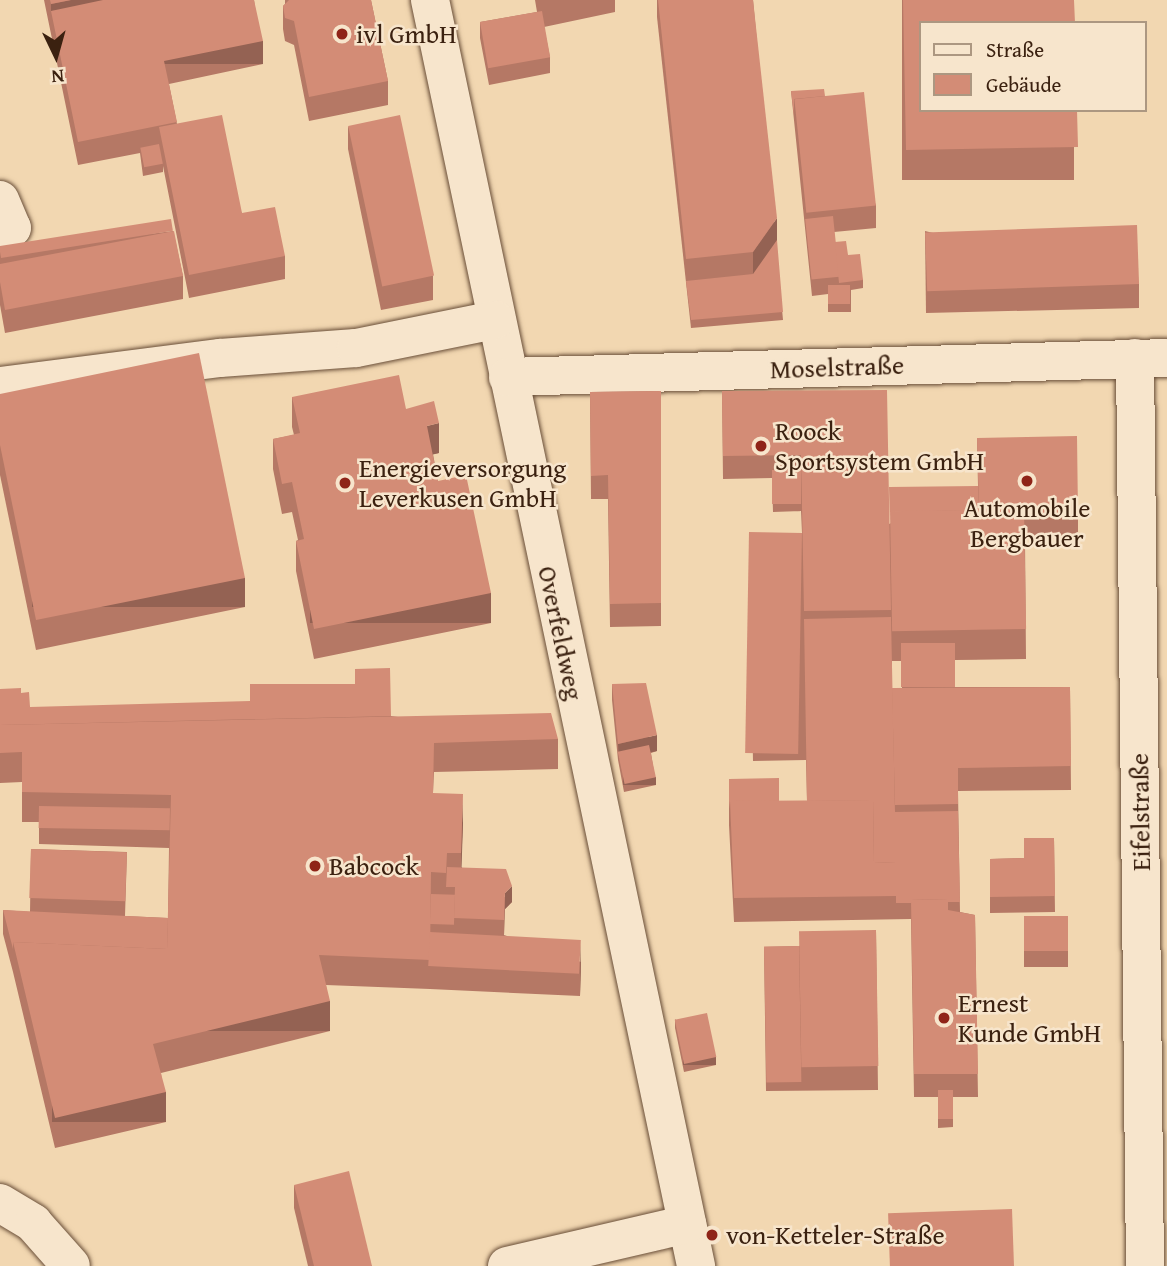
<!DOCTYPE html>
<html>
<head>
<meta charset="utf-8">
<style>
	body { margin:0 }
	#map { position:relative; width:1167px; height:1266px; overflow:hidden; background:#f2d7b1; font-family:"Gentium Book Plus",serif }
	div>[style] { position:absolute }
	.roads { filter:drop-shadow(0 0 2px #694e38) drop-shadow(0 0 2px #694e38) }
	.minor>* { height:38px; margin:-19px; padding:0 19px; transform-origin:19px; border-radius:19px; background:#f7e5cc }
	.wall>* { inset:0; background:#b57865; transform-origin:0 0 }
	.shaded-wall>* { inset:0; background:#946253; transform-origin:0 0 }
	.building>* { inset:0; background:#d38c76; transform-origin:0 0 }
	.dots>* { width:19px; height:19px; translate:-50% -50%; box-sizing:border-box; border:4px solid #f7e5cc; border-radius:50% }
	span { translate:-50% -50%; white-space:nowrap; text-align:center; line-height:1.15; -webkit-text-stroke:5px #f7e5cc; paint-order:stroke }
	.poi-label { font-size:26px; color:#3b2110 }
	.left { translate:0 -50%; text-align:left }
	.street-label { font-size:26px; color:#3b2110 }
	.legend { position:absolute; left:919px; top:21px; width:228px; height:91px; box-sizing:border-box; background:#f7e5cc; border:2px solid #ac9781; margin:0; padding:9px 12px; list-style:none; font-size:21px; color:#3b2110 }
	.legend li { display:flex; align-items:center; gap:14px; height:35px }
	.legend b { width:35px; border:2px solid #ac9781 }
	.north { position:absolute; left:21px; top:21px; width:70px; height:70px; -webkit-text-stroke:5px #f7e5cc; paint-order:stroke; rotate:175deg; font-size:19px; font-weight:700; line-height:28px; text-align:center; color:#3b2110 }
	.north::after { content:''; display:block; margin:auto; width:24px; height:32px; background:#3b2110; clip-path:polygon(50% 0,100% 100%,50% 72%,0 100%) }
</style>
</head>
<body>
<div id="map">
	<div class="roads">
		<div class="minor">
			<i style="left:430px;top:0;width:1294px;rotate:78.13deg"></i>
			<i style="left:0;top:200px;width:30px;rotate:67deg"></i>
			<i style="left:12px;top:228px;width:16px;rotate:140deg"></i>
			<i style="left:1135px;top:358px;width:908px;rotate:89.37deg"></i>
			<i style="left:508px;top:377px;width:659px;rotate:-1.65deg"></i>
			<i style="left:0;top:386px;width:222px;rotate:-7.3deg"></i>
			<i style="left:220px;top:358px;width:136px;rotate:-4.2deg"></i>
			<i style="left:356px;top:348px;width:142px;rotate:-11.4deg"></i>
			<i style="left:0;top:1203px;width:39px;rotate:31deg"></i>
			<i style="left:33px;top:1223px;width:57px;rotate:48.5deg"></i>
			<i style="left:507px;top:1266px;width:185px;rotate:-13.1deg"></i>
		</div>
	</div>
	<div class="wall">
		<i style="clip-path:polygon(44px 0,254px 0,263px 64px,169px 84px,177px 124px,242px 213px,285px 256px,285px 279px,189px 298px,163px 166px,163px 172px,143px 176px,140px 153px,78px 165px)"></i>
		<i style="clip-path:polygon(285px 0,371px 0,388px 81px,388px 105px,309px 121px,294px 45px,285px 41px,283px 29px,283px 6px,285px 4px)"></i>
		<i style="clip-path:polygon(535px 0,615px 0,615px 12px,544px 27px,550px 57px,550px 73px,489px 85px,480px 38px,480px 22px,537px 12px)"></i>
		<i style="clip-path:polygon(657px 0,753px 0,783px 320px,691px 328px,657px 17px)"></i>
		<i style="left:902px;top:0;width:172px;height:180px"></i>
		<i style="clip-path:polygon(791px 91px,825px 96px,876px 205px,876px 228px,834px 232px,835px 242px,848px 255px,863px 280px,863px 288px,851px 290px,851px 312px,828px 312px,828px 294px,812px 296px)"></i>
		<i style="clip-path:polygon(348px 126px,433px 276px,433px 300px,381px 310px,348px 149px)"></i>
		<i style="clip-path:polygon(173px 231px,183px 276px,183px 299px,5px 333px,0 305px,0 252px)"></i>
		<i style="clip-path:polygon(925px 231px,1139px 284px,1139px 308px,926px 313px)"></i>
		<i style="clip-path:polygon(661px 391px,661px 626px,610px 627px,608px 499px,591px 499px,590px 392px)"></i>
		<i style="clip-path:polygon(evenodd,722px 391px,889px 524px,978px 486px,977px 438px,1078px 514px,1078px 538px,1025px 539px,1026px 659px,955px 660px,955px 687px,1070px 687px,1071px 790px,958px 791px,960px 912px,975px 915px,978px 1097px,953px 1097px,953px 1127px,938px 1128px,938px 1097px,914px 1097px,911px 919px,734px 922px,729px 825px,729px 779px,779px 801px,807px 801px,806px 760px,753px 761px,749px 540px,802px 533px,801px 511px,773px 512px,772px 478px,723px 479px,722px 391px,892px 661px,901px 661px,902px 688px,892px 688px,892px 661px)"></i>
		<i style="clip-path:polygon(0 394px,245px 607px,36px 650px,0 475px)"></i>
		<i style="clip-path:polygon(292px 397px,406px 409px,439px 453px,433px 454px,438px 481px,491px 623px,314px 659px,296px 571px,296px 541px,298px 540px,292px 512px,282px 514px,273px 469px,273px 439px,294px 435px,292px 427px)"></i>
		<i style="clip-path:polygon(612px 684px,657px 751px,651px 753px,656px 785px,624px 792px,618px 760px,612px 700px)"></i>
		<i style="clip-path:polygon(0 689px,21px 693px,30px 707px,391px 716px,558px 739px,558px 769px,434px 772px,433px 793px,463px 823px,461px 867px,512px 902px,505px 909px,504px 935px,581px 962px,580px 996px,430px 989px,430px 988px,430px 989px,326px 985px,330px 1031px,161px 1073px,166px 1122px,55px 1148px,13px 972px,3px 934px,3px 910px,30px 912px,31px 849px,127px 852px,125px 916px,168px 918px,169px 848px,39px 844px,39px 822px,22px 822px,22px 782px,0 783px)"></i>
		<i style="clip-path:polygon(1054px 838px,1055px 912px,990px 913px,990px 859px,1024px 858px)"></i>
		<i style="left:1024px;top:916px;width:44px;height:51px"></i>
		<i style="clip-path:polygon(876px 930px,878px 1090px,766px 1091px,764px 947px,799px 946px)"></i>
		<i style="clip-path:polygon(675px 1019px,716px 1065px,684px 1072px,675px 1028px)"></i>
		<i style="clip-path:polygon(294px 1185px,372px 1266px,308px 1266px,294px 1208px)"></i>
	</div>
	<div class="shaded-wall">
		<i style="clip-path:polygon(71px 0,216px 0,51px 11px,51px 4px)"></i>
		<i style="left:263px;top:41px;width:23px;height:101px;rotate:90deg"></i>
		<i style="clip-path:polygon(777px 218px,777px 248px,753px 282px,753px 252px)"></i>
		<i style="clip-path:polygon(439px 423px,439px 453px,427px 456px,427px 426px)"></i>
		<i style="left:245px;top:578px;width:29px;height:213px;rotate:90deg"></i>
		<i style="left:491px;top:593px;width:30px;height:181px;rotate:90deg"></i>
		<i style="clip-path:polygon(657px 735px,657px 751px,619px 759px,618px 744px)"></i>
		<i style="left:656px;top:777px;width:8px;height:33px;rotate:90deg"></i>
		<i style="clip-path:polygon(463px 794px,463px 823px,461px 883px,461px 853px)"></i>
		<i style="clip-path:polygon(512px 886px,512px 902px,505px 909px,504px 936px,505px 893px)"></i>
		<i style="clip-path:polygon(581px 939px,581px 962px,580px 996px,580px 973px)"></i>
		<i style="left:330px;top:1001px;width:30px;height:182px;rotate:90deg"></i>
		<i style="left:716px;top:1057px;width:8px;height:33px;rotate:90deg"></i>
		<i style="left:166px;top:1092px;width:30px;height:114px;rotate:90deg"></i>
	</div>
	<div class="building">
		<i style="clip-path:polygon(50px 0,71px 0,51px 4px)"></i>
		<i style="clip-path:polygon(103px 0,254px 0,263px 41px,164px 61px,177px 122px,78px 142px,51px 11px)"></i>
		<i style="clip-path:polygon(289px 0,371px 0,388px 81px,309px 97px,294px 21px,285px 18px,283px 6px)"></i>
		<i style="clip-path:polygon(658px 0,753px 0,777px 218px,753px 252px,686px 259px)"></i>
		<i style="clip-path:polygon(903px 0,1074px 0,1075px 23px,920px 23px,920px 110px,1077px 110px,1078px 147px,906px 150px)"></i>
		<i style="left:542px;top:11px;width:47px;height:63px;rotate:80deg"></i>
		<i style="clip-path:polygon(824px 89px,825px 96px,794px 99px,794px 115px,791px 91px)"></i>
		<i style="left:864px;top:92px;width:114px;height:70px;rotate:84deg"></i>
		<i style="clip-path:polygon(222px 115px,242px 213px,275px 207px,285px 256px,189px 275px,159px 127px)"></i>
		<i style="left:400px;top:115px;width:164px;height:53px;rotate:78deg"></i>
		<i style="left:159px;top:144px;width:20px;height:19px;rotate:79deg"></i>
		<i style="left:833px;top:216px;width:61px;height:28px;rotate:84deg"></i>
		<i style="left:171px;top:219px;width:12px;height:174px;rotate:81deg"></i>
		<i style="left:1137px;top:225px;width:59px;height:212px;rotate:88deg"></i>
		<i style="clip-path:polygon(174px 231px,183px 276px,5px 310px,0 282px,0 264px)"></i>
		<i style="clip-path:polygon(777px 240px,783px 312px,691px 320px,686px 281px,753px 274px)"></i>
		<i style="clip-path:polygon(846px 241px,848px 255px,860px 254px,863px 280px,839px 283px,835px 242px)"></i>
		<i style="left:828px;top:285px;width:22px;height:19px"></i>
		<i style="clip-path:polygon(199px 353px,245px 578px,36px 620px,0 445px,0 394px)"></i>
		<i style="clip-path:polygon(399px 375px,406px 409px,434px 401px,439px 423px,427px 426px,438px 481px,466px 475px,491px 593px,314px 629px,296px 541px,304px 539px,292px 482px,282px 484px,273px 439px,300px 433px,292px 397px)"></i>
		<i style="clip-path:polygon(887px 390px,891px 610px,804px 611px,801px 455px,723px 456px,722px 391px)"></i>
		<i style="clip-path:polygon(661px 391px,661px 603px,610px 604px,608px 475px,591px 476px,590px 392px)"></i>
		<i style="clip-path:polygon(1077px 436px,1078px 514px,1025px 515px,1024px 509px,979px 510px,977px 438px)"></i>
		<i style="left:772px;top:470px;width:29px;height:34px"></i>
		<i style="clip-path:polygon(978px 486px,979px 510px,890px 512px,890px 525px,889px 487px)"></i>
		<i style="left:1024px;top:509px;width:120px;height:134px;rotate:89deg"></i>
		<i style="left:749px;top:532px;width:53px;height:221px;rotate:1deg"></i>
		<i style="clip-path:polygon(891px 617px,895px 812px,958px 811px,960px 902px,948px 902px,948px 899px,911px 900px,911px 903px,896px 903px,896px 862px,874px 863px,873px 800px,807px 801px,804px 619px)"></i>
		<i style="left:955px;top:643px;width:44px;height:54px;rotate:90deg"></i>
		<i style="clip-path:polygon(390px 668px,391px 716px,0 725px,0 689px,21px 688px,21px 693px,29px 692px,30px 707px,250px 701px,250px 684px,355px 684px,355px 669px)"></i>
		<i style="clip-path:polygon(646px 683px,657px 735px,618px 744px,612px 684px)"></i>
		<i style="clip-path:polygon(1070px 687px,1071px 766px,958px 768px,958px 804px,895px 805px,892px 688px)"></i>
		<i style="clip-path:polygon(551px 713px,558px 739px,434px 743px,433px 793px,463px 794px,461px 853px,447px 853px,446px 873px,431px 872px,430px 960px,319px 955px,330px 1001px,153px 1044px,166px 1092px,55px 1118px,13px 942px,167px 949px,171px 795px,22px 792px,22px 752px,0 753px,0 725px)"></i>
		<i style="left:649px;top:745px;width:33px;height:32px;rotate:78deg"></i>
		<i style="clip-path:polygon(779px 778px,779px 801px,730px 801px,729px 809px,729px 779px)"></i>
		<i style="clip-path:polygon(873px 800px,874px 863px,896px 862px,896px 896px,734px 898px,730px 801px)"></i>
		<i style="left:39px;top:806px;width:131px;height:22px;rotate:1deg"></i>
		<i style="clip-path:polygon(1024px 838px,1054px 838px,1055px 896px,990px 897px,990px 859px,1024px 858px)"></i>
		<i style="left:31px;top:849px;width:96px;height:49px;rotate:2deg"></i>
		<i style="clip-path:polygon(447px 867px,506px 869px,512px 886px,505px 893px,504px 920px,454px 918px,455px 887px,446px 887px)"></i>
		<i style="left:431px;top:894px;width:24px;height:30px;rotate:2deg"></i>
		<i style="clip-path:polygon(948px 899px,948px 910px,975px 915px,978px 1074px,914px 1074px,911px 900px)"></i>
		<i style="clip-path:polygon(3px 910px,168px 918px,167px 949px,13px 942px,13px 949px)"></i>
		<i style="left:1024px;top:916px;width:44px;height:35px"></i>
		<i style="left:876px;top:930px;width:136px;height:77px;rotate:89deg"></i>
		<i style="left:430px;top:932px;width:151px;height:34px;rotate:3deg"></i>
		<i style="left:799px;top:946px;width:136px;height:35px;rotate:89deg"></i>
		<i style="left:707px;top:1013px;width:45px;height:33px;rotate:78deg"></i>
		<i style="left:938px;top:1090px;width:15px;height:29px"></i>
		<i style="clip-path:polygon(349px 1171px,372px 1266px,314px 1266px,294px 1185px)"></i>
		<i style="left:1012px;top:1209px;width:57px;height:124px;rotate:88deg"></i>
	</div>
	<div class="dots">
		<i style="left:342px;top:34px;background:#8f2418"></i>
		<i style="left:761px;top:446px;background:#8f2418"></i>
		<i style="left:1027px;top:481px;background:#8f2418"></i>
		<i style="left:345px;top:483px;background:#8f2418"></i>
		<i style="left:315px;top:866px;background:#8f2418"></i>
		<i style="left:944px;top:1018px;background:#8f2418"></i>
		<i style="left:712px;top:1235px;background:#8f2418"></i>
	</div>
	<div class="poi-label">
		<span class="left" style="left:356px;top:34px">ivl GmbH</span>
		<span class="left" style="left:775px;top:446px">Roock<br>Sportsystem GmbH</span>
		<span class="left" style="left:359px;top:483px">Energieversorgung<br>Leverkusen GmbH</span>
		<span style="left:1027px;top:523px">Automobile<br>Bergbauer</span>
		<span class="left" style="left:329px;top:866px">Babcock</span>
		<span class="left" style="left:958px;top:1018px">Ernest<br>Kunde GmbH</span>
		<span class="left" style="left:726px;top:1235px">von-Ketteler-Straße</span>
	</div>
	<div class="street-label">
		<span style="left:837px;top:367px;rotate:-2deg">Moselstraße</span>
		<span style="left:561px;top:633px;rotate:78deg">Overfeldweg</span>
		<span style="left:1140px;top:812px;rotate:-91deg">Eifelstraße</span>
	</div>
	<ul class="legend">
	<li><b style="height:9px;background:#f7e5cc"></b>Straße</li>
	<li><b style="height:19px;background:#d38c76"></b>Gebäude</li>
	</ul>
	<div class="north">N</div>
</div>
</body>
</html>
